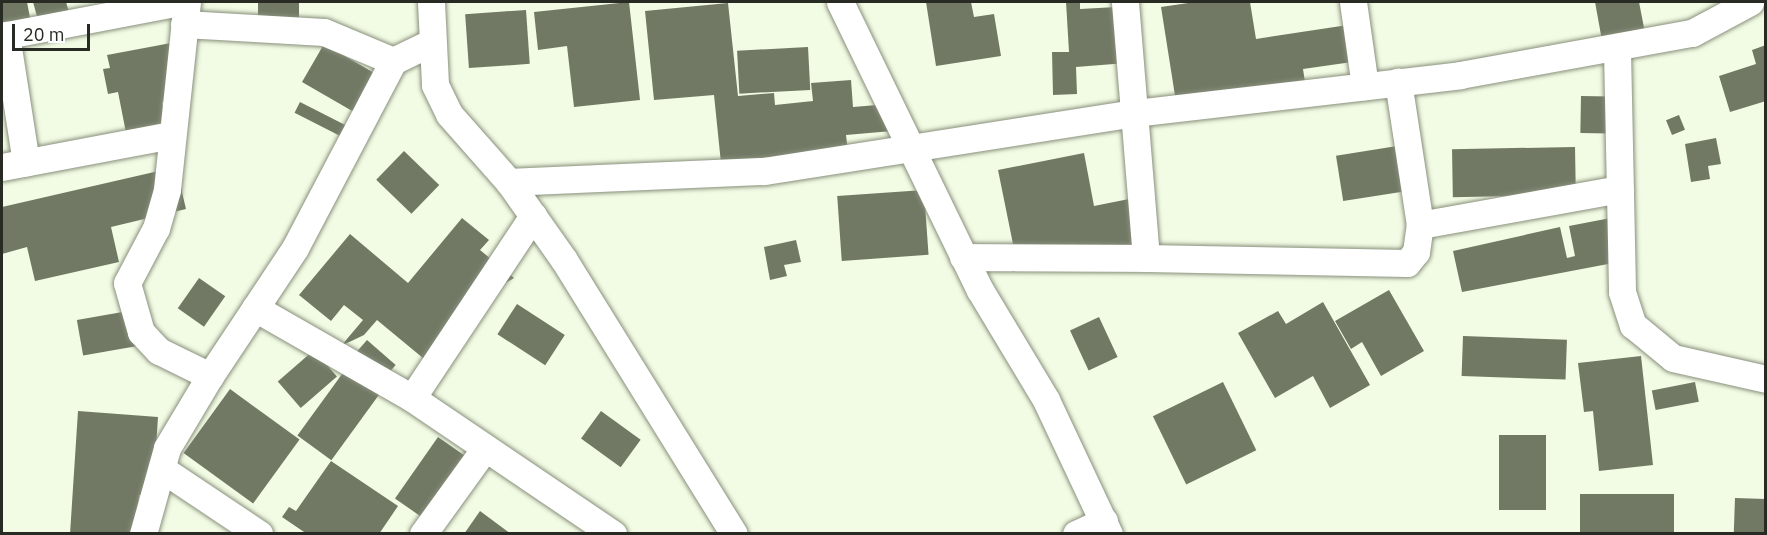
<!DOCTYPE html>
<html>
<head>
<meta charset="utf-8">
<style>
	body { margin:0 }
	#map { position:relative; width:1767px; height:535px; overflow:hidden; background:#f2fbe4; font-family:"IBM Plex Sans",sans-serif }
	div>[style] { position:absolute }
	.building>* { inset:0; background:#717965; transform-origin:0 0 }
	.roads { filter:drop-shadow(0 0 2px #88907c) drop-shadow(0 0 2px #88907c) }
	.minor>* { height:27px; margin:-13.5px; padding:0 13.5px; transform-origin:13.5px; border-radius:13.5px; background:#fff }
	span { translate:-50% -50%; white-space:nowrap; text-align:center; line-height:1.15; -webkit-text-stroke:4.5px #fff; paint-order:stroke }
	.frame { position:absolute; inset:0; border:3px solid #282b23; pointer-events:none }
	.scale { position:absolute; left:12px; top:24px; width:78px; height:27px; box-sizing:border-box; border:3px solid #282b23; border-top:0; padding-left:8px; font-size:18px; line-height:21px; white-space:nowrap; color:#282b23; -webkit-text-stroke:4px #fff; paint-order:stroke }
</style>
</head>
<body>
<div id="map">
	<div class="building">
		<i style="clip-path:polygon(2px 2px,27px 2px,31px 23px,2px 28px)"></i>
		<i style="clip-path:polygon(33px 2px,66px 2px,69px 12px,38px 20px)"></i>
		<i style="left:258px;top:2px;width:41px;height:21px"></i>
		<i style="clip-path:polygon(629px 2px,640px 100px,574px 107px,567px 46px,538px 50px,534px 12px)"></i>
		<i style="clip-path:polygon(926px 2px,971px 2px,974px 17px,994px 14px,1001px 56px,936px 66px)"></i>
		<i style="clip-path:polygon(1066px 2px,1080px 2px,1080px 9px,1135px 6px,1139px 62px,1076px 67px,1077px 94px,1053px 95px,1052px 52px,1069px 52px)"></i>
		<i style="clip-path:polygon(1195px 2px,1250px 2px,1256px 39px,1361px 23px,1352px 62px,1303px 69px,1308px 101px,1179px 121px,1161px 7px)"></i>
		<i style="clip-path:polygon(1595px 2px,1639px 2px,1646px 38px,1603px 46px)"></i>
		<i style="clip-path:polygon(728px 3px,738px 96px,774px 93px,775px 105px,813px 101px,811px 83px,851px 80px,853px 107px,889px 104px,892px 131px,846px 135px,849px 161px,722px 173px,714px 95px,654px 100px,645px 11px)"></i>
		<i style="left:526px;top:10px;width:54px;height:61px;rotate:86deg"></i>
		<i style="clip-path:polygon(171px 43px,182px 98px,162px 102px,168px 136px,128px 143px,118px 92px,108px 94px,103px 69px,110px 68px,107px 55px)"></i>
		<i style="left:324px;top:44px;width:60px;height:44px;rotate:30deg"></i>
		<i style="clip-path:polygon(1766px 45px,1766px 101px,1730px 112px,1719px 76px,1756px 64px,1752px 50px)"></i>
		<i style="left:808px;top:47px;width:43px;height:71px;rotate:87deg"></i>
		<i style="left:1581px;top:96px;width:45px;height:37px;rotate:1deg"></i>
		<i style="left:300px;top:102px;width:54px;height:12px;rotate:27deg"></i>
		<i style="left:1679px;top:115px;width:16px;height:14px;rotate:68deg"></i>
		<i style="clip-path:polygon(1716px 138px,1721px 164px,1708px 166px,1710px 179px,1691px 182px,1685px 144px)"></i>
		<i style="left:1416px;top:143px;width:46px;height:81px;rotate:81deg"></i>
		<i style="left:1575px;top:147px;width:48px;height:123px;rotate:89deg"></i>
		<i style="left:404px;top:151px;width:49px;height:40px;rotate:44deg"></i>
		<i style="clip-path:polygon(1084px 153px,1094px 206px,1139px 197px,1148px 245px,1012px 272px,1007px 245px,1013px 244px,998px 170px)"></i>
		<i style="clip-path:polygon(176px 167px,186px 209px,111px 227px,119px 262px,35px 281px,27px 247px,2px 254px,2px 207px)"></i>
		<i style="left:924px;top:190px;width:65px;height:87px;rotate:86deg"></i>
		<i style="clip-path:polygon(1621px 216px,1629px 260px,1462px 292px,1453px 251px,1560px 227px,1567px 258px,1575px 256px,1569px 226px)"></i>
		<i style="clip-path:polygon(462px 218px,489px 240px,480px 250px,514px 278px,459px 310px,429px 363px,377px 320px,364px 335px,341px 346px,363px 320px,344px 305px,331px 321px,299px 295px,350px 234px,408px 283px)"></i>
		<i style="clip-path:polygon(796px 240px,801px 262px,784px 265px,787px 276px,770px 280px,764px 247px)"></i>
		<i style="left:199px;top:278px;width:32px;height:37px;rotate:35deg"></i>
		<i style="clip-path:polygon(1389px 290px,1424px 351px,1381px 376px,1362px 342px,1351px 349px,1335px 321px)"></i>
		<i style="clip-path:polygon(1323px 302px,1370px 385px,1330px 408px,1313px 376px,1275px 398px,1238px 333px,1278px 311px,1286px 324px)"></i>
		<i style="left:517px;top:304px;width:57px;height:36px;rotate:33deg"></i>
		<i style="left:134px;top:310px;width:36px;height:58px;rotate:80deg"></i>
		<i style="left:1099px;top:317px;width:44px;height:32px;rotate:65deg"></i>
		<i style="left:1463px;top:336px;width:104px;height:40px;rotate:2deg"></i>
		<i style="left:367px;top:340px;width:38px;height:15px;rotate:41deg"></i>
		<i style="left:314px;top:350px;width:35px;height:48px;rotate:49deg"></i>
		<i style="clip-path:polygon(1641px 356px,1653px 465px,1599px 471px,1593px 411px,1584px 412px,1578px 363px)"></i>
		<i style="left:345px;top:370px;width:42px;height:81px;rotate:36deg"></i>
		<i style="left:1223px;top:382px;width:76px;height:78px;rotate:64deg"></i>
		<i style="left:1695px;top:382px;width:20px;height:44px;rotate:79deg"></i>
		<i style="left:230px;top:389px;width:86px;height:79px;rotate:36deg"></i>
		<i style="clip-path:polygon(78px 411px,158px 417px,153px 496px,139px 495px,136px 534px,70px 534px)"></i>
		<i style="left:601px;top:411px;width:49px;height:34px;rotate:36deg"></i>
		<i style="left:1499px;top:435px;width:47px;height:75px"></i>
		<i style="left:438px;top:437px;width:42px;height:75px;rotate:35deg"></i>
		<i style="clip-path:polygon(331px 461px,398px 506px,379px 534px,307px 534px,282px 517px,289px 507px,296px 511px)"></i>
		<i style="left:1674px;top:494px;width:40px;height:94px;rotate:90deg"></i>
		<i style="left:1735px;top:498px;width:31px;height:36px;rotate:2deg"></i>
		<i style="clip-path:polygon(480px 511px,511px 534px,464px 534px)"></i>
	</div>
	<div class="roads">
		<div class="minor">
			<i style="left:187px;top:2px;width:189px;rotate:96.1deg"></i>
			<i style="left:167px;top:190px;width:40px;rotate:106deg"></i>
			<i style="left:156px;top:228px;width:62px;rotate:117.8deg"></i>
			<i style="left:127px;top:283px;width:51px;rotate:74.1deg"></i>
			<i style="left:141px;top:332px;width:26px;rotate:47deg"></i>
			<i style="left:159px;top:351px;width:57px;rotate:26.1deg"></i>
			<i style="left:210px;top:376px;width:154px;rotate:-56.4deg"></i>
			<i style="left:295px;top:248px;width:211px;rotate:-62.3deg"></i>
			<i style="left:393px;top:61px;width:41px;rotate:-25.9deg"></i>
			<i style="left:431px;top:2px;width:83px;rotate:87.2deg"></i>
			<i style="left:435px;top:85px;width:32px;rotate:64deg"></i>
			<i style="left:449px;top:114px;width:91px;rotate:48.6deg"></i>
			<i style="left:509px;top:182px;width:95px;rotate:54.8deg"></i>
			<i style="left:564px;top:260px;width:322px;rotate:58.2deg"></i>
			<i style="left:840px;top:2px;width:320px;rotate:64.1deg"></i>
			<i style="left:980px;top:290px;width:128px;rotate:59deg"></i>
			<i style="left:1046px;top:400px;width:148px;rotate:64.8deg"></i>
			<i style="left:1353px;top:2px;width:85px;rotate:81.9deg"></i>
			<i style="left:184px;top:24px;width:140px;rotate:3.3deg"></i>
			<i style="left:324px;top:32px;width:75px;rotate:22.8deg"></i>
			<i style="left:6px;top:35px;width:129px;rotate:81.1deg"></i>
			<i style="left:2px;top:36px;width:181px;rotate:-10.8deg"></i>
			<i style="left:1617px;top:50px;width:242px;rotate:88.8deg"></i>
			<i style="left:1622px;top:292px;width:35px;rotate:72deg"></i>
			<i style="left:1633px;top:325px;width:52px;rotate:39.5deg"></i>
			<i style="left:1673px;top:358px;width:95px;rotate:12.7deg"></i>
			<i style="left:2px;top:167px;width:173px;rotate:-10.7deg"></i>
			<i style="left:509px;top:182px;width:255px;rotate:-2.5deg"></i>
			<i style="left:764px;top:171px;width:375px;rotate:-8.9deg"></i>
			<i style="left:1134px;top:113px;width:328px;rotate:-6.6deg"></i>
			<i style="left:1460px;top:75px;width:236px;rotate:-10.3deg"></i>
			<i style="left:1692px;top:33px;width:66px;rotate:-28.1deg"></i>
			<i style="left:1420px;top:225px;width:203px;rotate:-10.2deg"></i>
			<i style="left:963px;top:257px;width:183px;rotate:0.3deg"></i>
			<i style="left:1146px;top:258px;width:257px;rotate:-94.7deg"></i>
			<i style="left:1146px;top:258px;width:261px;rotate:1.1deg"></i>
			<i style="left:1407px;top:263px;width:14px;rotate:-51deg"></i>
			<i style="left:1416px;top:252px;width:27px;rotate:-82deg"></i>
			<i style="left:1420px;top:225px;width:145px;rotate:-98.7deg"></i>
			<i style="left:255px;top:308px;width:181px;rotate:29.8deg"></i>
			<i style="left:412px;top:398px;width:243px;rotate:34.1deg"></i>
			<i style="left:412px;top:398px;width:219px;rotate:-56.4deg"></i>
			<i style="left:162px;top:469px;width:117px;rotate:33.8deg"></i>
			<i style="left:143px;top:534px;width:89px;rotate:-74.4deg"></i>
			<i style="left:167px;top:448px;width:84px;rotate:-59.2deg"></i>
			<i style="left:423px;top:534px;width:106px;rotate:-54.2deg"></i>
			<i style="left:1076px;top:534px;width:31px;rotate:-25deg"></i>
		</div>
	</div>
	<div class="frame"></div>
	<div class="scale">20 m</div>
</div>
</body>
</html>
